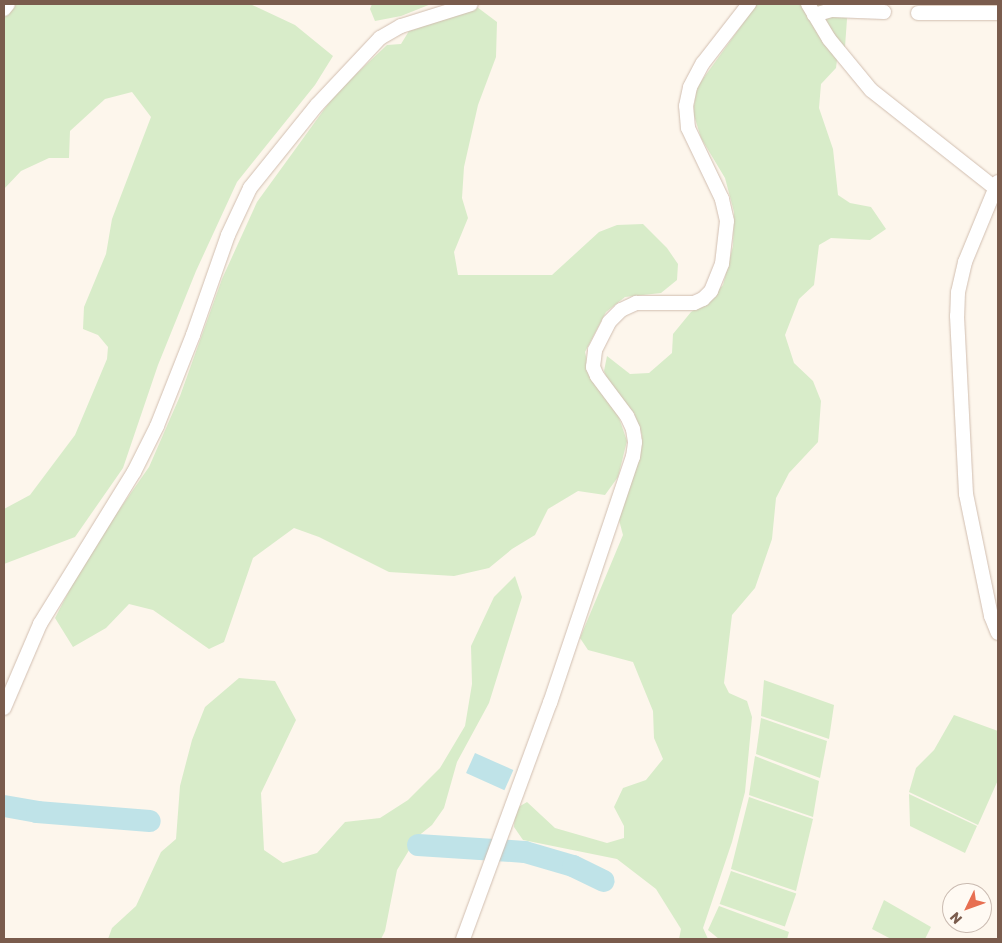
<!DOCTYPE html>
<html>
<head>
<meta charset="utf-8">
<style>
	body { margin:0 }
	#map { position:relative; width:1002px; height:943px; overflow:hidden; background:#fdf6ec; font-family:Rubik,sans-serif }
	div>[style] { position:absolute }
	.green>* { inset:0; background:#d8ecc9; transform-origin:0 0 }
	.water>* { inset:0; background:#bfe3e8; transform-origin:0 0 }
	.river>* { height:22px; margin:-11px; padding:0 11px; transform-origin:11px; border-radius:11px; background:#bfe3e8 }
	.roads { filter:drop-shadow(0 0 1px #d1beb0) drop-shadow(0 0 1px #d1beb0) }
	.street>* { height:14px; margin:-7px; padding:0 7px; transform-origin:7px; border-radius:7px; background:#fff }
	span { translate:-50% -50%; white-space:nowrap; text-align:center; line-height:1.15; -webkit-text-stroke:4px #fffaf3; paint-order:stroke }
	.frame { position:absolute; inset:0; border:5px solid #7a5c4d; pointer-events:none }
	.north { position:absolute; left:942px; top:883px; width:50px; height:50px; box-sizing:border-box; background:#fffaf3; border:1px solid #cabbb1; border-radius:50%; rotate:228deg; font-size:14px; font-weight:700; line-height:20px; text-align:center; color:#7a5c4d }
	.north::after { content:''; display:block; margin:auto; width:18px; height:22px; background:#e76f51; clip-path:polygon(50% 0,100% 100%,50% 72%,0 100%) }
</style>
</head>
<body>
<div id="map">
	<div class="green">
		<i style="clip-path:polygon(13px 4px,250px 4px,295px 25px,333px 56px,315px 85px,237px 182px,196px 271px,158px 365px,123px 468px,75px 537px,4px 564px,4px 509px,30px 495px,75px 435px,107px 359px,108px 347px,98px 335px,83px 329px,84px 307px,106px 254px,112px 219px,151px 117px,132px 92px,105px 99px,70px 131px,69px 158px,49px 158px,21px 171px,4px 189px,4px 13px)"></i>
		<i style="clip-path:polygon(372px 4px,431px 4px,401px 16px,375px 21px,370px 9px)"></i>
		<i style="clip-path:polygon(757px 4px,804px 4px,837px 60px,836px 68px,821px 84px,819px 108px,833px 149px,838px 195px,850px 203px,871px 207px,886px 229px,870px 240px,831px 238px,819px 245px,814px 285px,799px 299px,785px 335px,794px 363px,813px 381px,821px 401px,818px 442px,789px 473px,776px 498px,772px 539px,755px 588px,732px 615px,724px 683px,729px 693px,747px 701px,752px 717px,745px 792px,732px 842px,703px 928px,708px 939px,679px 939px,681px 929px,656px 889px,617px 859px,523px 840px,514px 827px,515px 809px,527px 802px,555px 828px,607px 843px,624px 838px,624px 826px,614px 807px,623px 788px,646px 780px,663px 759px,654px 738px,653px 711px,633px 662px,588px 650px,580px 638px,623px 535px,619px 520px,633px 476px,642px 435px,634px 413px,610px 386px,604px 371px,607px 356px,630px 374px,649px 373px,672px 353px,673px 334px,691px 312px,706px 302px,723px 285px,733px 246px,734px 212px,725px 178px,701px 138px,693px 112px,697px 87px)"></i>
		<i style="clip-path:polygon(810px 4px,844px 4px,847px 19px,845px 47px,843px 48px)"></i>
		<i style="clip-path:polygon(477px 7px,497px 22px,496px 57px,478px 105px,464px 167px,462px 198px,468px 218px,454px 252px,458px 275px,552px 275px,599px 232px,617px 225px,643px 224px,667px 248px,678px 264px,677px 280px,661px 293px,625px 297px,606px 312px,585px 352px,590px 375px,617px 412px,627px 441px,618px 477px,605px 495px,578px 491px,548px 509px,535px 535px,512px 549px,489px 568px,454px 576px,389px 572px,319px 537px,294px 528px,253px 558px,224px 642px,209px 649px,153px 610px,129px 604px,106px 628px,73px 647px,55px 618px,87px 556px,149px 467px,180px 396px,222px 279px,257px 202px,336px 93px,387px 45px,401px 44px,409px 31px)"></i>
		<i style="clip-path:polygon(515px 576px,522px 597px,489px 703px,457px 762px,444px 808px,432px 825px,417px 837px,397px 870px,385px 931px,381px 939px,108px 939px,112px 928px,136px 906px,161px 852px,176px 839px,180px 786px,192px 740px,205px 707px,239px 678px,275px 681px,296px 720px,261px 793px,264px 850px,283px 863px,317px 853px,345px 822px,380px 818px,408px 800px,440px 768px,465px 726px,472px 684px,471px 646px,494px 597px)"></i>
		<i style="clip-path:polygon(764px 680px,834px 705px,829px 739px,761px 716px)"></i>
		<i style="clip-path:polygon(954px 715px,998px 731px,998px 780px,978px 825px,909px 792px,916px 768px,934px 750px)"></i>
		<i style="clip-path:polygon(761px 718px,827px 741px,820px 778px,756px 754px)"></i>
		<i style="clip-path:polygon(755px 756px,819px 781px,813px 817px,749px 795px)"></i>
		<i style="clip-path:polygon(909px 794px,977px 826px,965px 853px,910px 826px)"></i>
		<i style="clip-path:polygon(749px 797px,813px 819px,796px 891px,731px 869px)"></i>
		<i style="left:731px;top:871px;width:69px;height:35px;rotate:19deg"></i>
		<i style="clip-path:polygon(884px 900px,931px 927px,925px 939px,891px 939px,872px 929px)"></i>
		<i style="clip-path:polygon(719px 906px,789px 932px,787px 939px,719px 939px,708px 930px)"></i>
	</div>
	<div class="water">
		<i style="left:475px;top:753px;width:42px;height:22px;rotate:24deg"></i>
	</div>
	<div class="river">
		<i style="left:4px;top:806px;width:34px;rotate:10deg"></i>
		<i style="left:37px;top:812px;width:113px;rotate:4.6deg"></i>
		<i style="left:418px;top:845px;width:107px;rotate:3.7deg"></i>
		<i style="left:525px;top:852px;width:50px;rotate:16.3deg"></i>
		<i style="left:573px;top:866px;width:34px;rotate:26deg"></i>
	</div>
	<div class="roads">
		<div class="street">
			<i style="left:808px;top:4px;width:41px;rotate:59deg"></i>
			<i style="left:829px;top:39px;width:66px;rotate:50.5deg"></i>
			<i style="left:871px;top:90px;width:158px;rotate:38.3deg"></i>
			<i style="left:4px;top:9px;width:6px;rotate:-51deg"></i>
			<i style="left:918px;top:13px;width:80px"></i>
			<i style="left:814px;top:15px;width:19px;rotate:-16deg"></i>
			<i style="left:832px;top:10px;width:52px;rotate:2.2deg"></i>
			<i style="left:998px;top:182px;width:87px;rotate:112.4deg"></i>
			<i style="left:965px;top:262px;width:31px;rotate:103deg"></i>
			<i style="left:958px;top:292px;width:24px;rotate:92deg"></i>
			<i style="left:957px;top:316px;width:178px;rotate:87.1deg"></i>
			<i style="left:966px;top:494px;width:125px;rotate:78.4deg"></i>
			<i style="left:991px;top:616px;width:18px;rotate:68deg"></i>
			<i style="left:4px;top:708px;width:91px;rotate:-66.8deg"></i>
			<i style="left:40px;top:624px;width:179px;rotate:-58.3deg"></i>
			<i style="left:134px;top:472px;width:51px;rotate:-63.4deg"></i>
			<i style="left:157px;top:426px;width:98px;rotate:-68.4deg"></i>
			<i style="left:193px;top:335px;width:106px;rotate:-70.7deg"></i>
			<i style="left:228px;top:235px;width:52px;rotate:-64.9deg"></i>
			<i style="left:250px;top:188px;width:107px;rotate:-51.1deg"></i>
			<i style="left:317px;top:105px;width:92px;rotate:-46.8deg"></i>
			<i style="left:380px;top:38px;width:24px;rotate:-30deg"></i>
			<i style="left:401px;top:26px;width:73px;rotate:-17.4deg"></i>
			<i style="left:463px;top:939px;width:252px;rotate:-69.8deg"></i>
			<i style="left:550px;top:703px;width:260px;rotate:-71.4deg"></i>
			<i style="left:633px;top:457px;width:15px;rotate:-82deg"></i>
			<i style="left:635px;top:442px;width:13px;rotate:-99deg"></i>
			<i style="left:633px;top:429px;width:14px;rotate:-115deg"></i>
			<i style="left:627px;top:416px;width:50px;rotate:-126.9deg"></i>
			<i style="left:597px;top:376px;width:10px;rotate:-114deg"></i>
			<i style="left:593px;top:367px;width:17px;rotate:-83deg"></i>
			<i style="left:595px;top:350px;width:31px;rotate:-63deg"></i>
			<i style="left:609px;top:322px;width:17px;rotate:-45deg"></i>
			<i style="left:621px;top:310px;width:17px;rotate:-25deg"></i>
			<i style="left:636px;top:303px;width:58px"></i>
			<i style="left:694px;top:303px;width:10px;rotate:-24deg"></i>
			<i style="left:703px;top:299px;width:11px;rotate:-45deg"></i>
			<i style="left:711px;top:291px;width:29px;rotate:-68deg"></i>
			<i style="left:722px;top:264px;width:43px;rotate:-83.4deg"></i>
			<i style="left:727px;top:221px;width:23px;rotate:-103deg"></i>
			<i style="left:722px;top:199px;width:79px;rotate:-115.6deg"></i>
			<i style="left:688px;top:128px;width:22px;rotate:-95deg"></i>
			<i style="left:686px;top:106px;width:19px;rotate:-78deg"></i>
			<i style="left:690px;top:87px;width:27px;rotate:-62deg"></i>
			<i style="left:703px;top:63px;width:75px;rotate:-52.1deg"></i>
		</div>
	</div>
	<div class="frame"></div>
	<div class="north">N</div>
</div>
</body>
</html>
